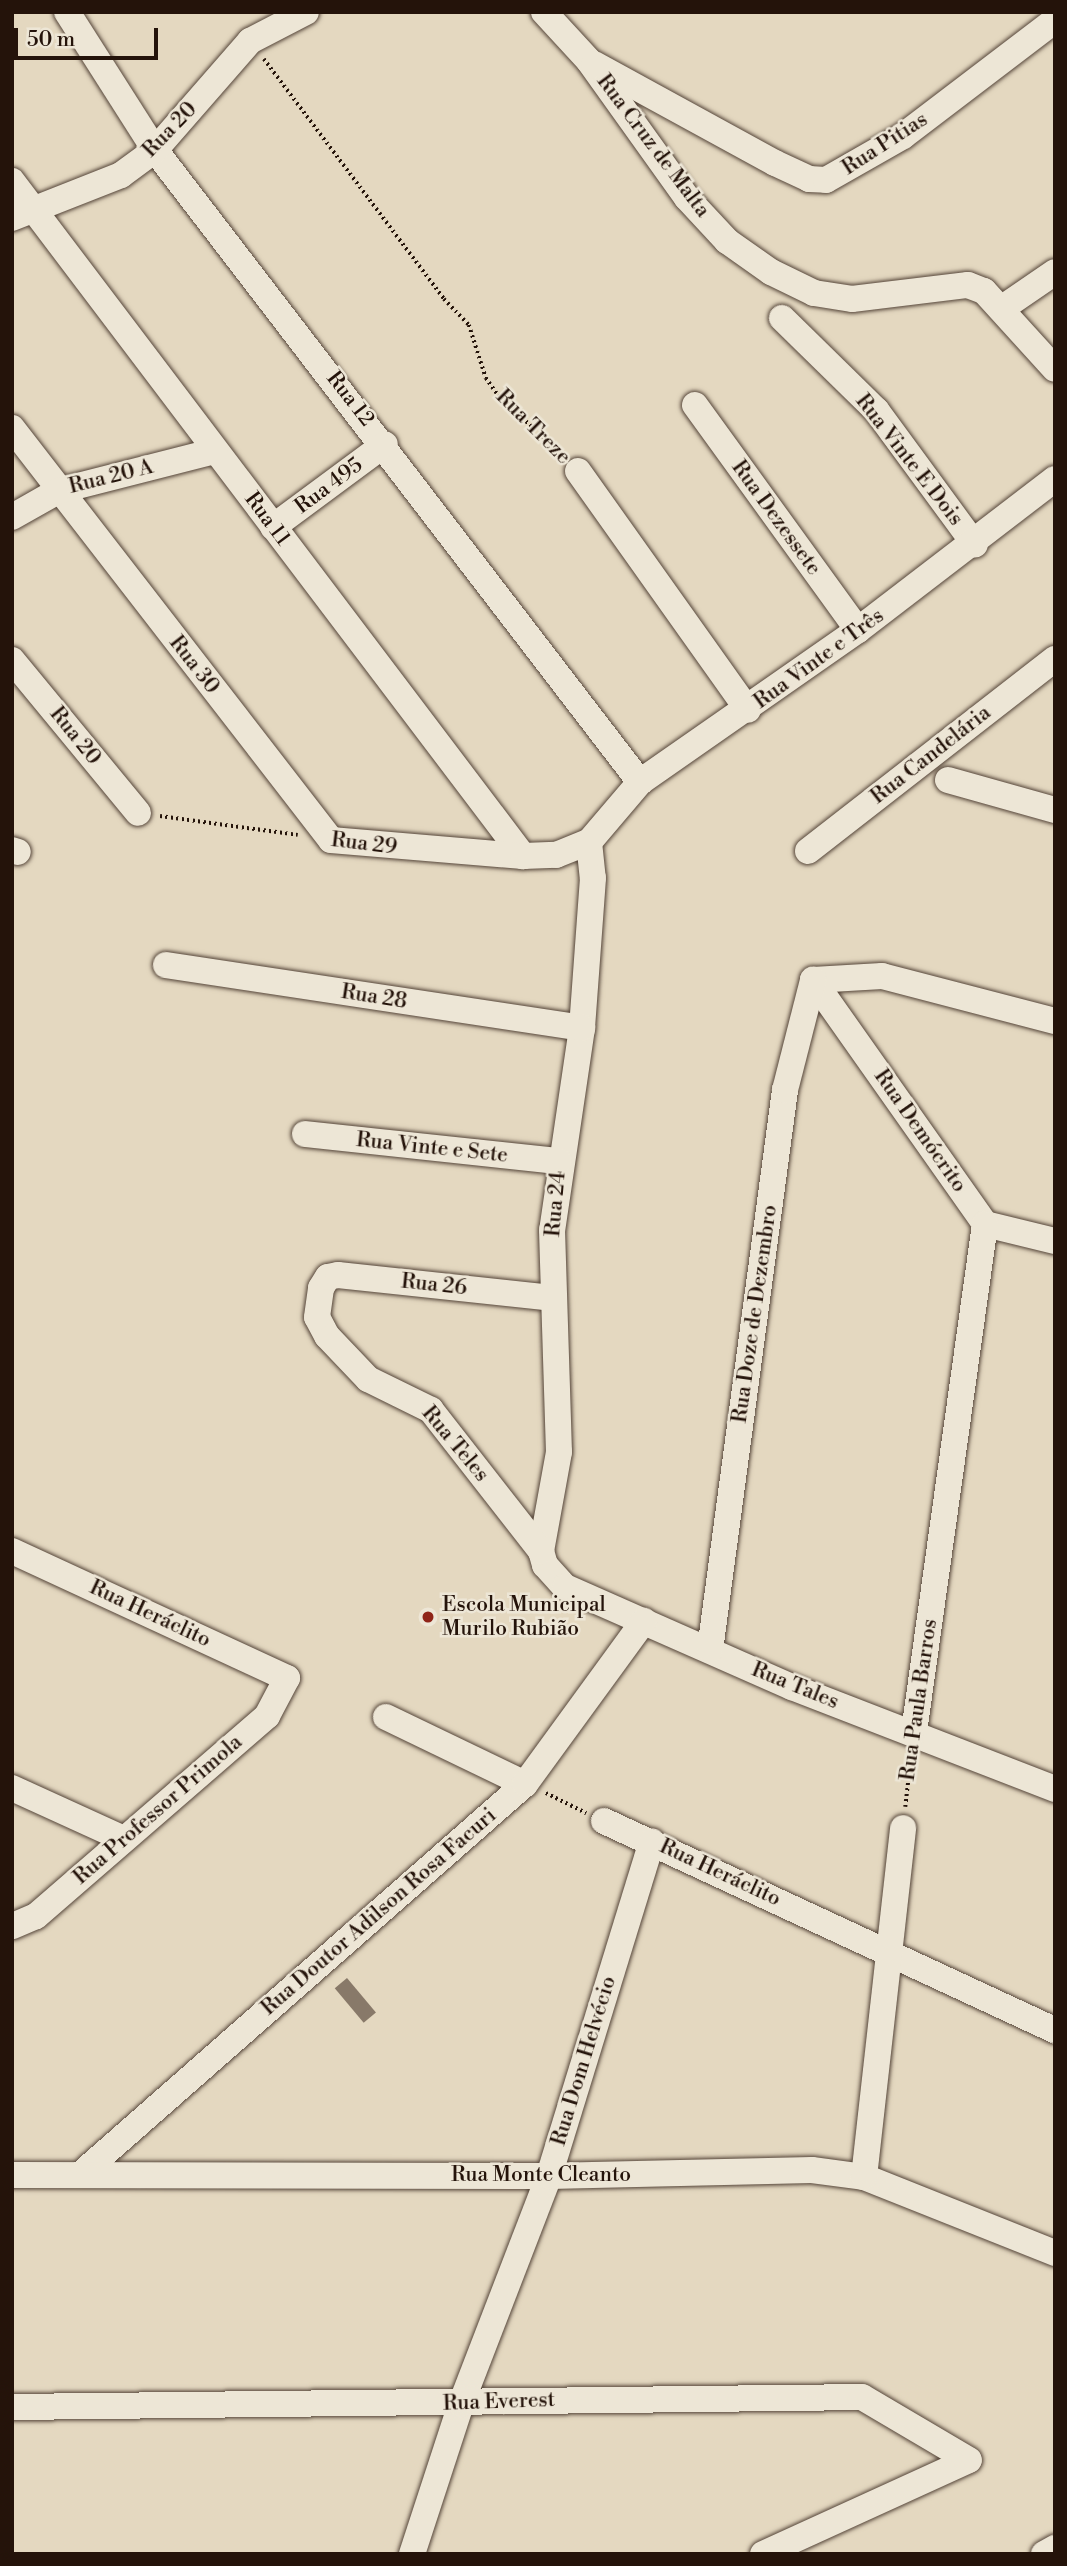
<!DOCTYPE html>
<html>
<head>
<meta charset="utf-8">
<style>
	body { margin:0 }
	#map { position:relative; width:1067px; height:2566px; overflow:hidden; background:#e4d8c0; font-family:"Libre Bodoni",serif }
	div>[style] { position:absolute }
	.building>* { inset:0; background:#887969; transform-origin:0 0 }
	.path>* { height:3.5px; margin-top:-1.75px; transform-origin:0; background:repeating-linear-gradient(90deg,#24130a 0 2px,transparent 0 5.5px) }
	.roads { filter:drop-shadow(0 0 2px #544438) drop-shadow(0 0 2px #544438) }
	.minor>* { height:26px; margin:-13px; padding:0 13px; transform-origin:13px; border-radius:13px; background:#ede6d6 }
	.dots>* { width:19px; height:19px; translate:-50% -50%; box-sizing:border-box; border:4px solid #ede6d6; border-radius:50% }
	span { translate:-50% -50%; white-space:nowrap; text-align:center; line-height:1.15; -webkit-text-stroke:5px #ede6d6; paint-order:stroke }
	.street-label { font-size:21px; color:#24130a }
	.poi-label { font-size:21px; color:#24130a }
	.left { translate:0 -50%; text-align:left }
	.frame { position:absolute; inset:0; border:14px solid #24130a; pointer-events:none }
	.scale { position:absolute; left:14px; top:28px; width:144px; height:32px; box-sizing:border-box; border:4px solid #24130a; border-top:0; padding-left:9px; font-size:21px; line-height:24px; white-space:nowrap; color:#24130a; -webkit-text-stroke:5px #ede6d6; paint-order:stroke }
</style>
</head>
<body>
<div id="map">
	<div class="building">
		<i style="left:347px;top:1978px;width:45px;height:16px;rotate:50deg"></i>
	</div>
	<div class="path">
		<i style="left:264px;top:59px;width:300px;rotate:53.1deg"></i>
		<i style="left:444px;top:299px;width:36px;rotate:46deg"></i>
		<i style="left:469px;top:325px;width:56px;rotate:72.2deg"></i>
		<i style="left:486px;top:378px;width:21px;rotate:55deg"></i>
		<i style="left:498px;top:395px;width:91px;rotate:43.2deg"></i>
		<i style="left:160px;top:816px;width:139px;rotate:7.8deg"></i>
		<i style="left:546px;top:1793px;width:45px;rotate:26.6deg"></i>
		<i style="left:905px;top:1807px;width:52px;rotate:-83.4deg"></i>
	</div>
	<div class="roads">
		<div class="minor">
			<i style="left:67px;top:12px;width:164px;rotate:57.5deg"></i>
			<i style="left:155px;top:150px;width:797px;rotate:52.5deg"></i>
			<i style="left:544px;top:12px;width:67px;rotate:47.4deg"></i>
			<i style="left:589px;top:61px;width:168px;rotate:54.4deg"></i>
			<i style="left:687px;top:198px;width:59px;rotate:47.1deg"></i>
			<i style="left:727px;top:241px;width:54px;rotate:35.2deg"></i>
			<i style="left:771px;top:272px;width:48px;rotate:26deg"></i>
			<i style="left:814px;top:293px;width:38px;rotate:9deg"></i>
			<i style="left:852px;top:299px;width:117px;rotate:-6.9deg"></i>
			<i style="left:968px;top:285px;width:17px;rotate:21deg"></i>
			<i style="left:984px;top:291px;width:105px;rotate:47.7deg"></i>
			<i style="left:594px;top:64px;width:206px;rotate:28.7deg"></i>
			<i style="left:775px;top:163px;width:38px;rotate:25deg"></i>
			<i style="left:809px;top:179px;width:17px;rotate:3deg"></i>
			<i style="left:826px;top:180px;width:89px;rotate:-29.7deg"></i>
			<i style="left:903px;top:136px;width:191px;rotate:-37.3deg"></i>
			<i style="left:12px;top:181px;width:847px;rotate:52.87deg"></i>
			<i style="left:12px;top:218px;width:117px;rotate:-21.5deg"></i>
			<i style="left:121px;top:175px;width:42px;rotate:-36.3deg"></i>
			<i style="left:155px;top:150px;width:145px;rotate:-48.9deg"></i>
			<i style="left:250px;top:41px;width:63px;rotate:-27.4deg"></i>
			<i style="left:1001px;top:309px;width:65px;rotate:-34.4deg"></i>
			<i style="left:782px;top:318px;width:132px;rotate:44.4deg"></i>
			<i style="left:876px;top:410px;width:167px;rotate:53.7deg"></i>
			<i style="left:695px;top:405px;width:278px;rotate:54.1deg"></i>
			<i style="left:12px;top:428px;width:521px;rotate:52.25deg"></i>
			<i style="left:331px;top:840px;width:193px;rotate:4.8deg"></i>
			<i style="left:523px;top:856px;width:33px;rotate:-2deg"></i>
			<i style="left:556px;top:855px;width:35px;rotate:-22deg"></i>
			<i style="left:589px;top:842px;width:79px;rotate:-49.6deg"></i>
			<i style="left:640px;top:782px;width:266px;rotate:-34.9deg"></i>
			<i style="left:858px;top:630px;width:248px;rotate:-37.5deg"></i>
			<i style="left:578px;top:471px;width:293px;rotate:54.6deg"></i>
			<i style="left:12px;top:517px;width:53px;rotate:-29.5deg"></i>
			<i style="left:58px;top:491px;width:162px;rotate:-14.3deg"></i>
			<i style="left:273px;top:527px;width:139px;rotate:-36.5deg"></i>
			<i style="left:12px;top:660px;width:198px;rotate:50.5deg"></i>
			<i style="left:948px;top:780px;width:111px;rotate:15.7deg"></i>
			<i style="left:589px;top:842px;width:36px;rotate:84deg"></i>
			<i style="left:593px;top:878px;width:150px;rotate:94.2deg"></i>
			<i style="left:582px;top:1028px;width:204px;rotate:98.4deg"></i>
			<i style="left:552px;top:1230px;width:222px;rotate:88.2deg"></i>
			<i style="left:559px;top:1452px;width:101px;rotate:100.3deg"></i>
			<i style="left:541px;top:1551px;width:15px;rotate:74deg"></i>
			<i style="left:545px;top:1565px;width:30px;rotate:48deg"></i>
			<i style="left:565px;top:1587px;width:248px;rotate:23.8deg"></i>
			<i style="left:792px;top:1687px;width:282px;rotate:21.2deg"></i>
			<i style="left:12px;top:850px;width:6px;rotate:18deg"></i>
			<i style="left:808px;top:851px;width:313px;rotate:-37.9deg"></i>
			<i style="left:166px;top:965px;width:421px;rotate:8.6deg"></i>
			<i style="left:813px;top:980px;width:299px;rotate:54.8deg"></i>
			<i style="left:985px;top:1224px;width:72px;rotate:13.7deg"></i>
			<i style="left:813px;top:980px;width:69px;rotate:-3.3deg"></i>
			<i style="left:882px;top:976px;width:179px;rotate:14.6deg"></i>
			<i style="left:305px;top:1134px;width:255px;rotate:6.1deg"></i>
			<i style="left:12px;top:1551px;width:303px;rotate:24.8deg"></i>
			<i style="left:287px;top:1678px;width:43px;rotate:117.8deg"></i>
			<i style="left:267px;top:1716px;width:306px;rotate:139.1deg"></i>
			<i style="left:36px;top:1916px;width:26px;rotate:157deg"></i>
			<i style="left:541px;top:1551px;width:179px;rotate:-128deg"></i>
			<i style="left:431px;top:1410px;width:70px;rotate:-153.8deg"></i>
			<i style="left:368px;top:1379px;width:59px;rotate:-133.6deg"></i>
			<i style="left:327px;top:1336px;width:21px;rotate:-118deg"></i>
			<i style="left:317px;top:1317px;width:29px;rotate:-82deg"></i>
			<i style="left:321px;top:1288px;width:13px;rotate:-58deg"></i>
			<i style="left:328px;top:1277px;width:10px;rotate:-11deg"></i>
			<i style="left:338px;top:1275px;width:215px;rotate:6.1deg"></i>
			<i style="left:710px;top:1650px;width:565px;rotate:-82.37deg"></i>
			<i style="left:785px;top:1090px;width:114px;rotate:-75.7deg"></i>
			<i style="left:386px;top:1717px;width:154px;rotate:25.7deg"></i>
			<i style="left:914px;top:1732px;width:513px;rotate:-82.04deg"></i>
			<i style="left:12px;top:1788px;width:123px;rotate:24.5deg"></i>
			<i style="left:604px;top:1821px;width:497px;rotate:24.9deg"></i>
			<i style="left:81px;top:2174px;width:591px;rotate:-41.3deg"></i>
			<i style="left:525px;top:1784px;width:202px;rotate:-53.9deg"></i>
			<i style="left:12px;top:2175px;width:537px;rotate:0.11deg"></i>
			<i style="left:549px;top:2176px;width:263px;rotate:-1.3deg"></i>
			<i style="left:812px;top:2170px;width:52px;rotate:7.7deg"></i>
			<i style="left:864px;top:2177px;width:206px;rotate:21.7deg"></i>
			<i style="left:864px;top:2177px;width:351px;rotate:-83.6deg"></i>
			<i style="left:12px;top:2407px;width:850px;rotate:-0.67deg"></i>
			<i style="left:862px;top:2397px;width:124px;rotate:30.5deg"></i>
			<i style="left:412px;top:2554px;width:158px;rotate:-71.9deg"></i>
			<i style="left:461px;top:2404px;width:244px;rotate:-68.9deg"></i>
			<i style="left:549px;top:2176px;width:350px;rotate:-72.9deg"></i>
			<i style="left:763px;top:2554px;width:226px;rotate:-24.5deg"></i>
			<i style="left:1044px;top:2554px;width:13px;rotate:-29deg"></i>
		</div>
	</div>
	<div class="dots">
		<i style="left:428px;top:1617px;background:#8f2418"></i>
	</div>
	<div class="street-label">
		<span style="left:170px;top:130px;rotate:-46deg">Rua 20</span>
		<span style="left:885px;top:144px;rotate:-33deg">Rua Pitias</span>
		<span style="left:653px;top:146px;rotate:53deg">Rua Cruz de Malta</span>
		<span style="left:350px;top:399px;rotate:52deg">Rua 12</span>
		<span style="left:533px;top:427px;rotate:45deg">Rua Treze</span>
		<span style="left:909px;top:460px;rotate:52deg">Rua Vinte E Dois</span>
		<span style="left:111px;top:477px;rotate:-14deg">Rua 20 A</span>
		<span style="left:329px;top:486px;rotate:-37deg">Rua 495</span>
		<span style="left:776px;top:518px;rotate:54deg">Rua Dezessete</span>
		<span style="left:267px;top:519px;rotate:53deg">Rua 11</span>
		<span style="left:819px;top:659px;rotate:-36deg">Rua Vinte e Três</span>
		<span style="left:194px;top:665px;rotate:52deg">Rua 30</span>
		<span style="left:75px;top:736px;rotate:51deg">Rua 20</span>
		<span style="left:931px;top:755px;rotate:-38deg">Rua Candelária</span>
		<span style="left:364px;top:844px;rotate:7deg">Rua 29</span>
		<span style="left:374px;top:997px;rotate:9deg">Rua 28</span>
		<span style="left:920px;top:1131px;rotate:55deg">Rua Demócrito</span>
		<span style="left:432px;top:1148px;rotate:6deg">Rua Vinte e Sete</span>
		<span style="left:556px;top:1204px;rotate:-85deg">Rua 24</span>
		<span style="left:434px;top:1285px;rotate:6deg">Rua 26</span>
		<span style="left:755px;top:1314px;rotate:-82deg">Rua Doze de Dezembro</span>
		<span style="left:455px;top:1444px;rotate:50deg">Rua Teles</span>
		<span style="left:150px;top:1614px;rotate:25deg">Rua Heráclito</span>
		<span style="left:795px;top:1686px;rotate:22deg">Rua Tales</span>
		<span style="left:919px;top:1700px;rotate:-82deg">Rua Paula Barros</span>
		<span style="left:158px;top:1810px;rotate:-41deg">Rua Professor Primola</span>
		<span style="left:720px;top:1873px;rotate:25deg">Rua Heráclito</span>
		<span style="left:379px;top:1912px;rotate:-41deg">Rua Doutor Adilson Rosa Facuri</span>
		<span style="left:584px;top:2061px;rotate:-73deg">Rua Dom Helvécio</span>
		<span style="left:541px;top:2175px">Rua Monte Cleanto</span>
		<span style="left:499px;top:2402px;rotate:-2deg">Rua Everest</span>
	</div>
	<div class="poi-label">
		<span class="left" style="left:442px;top:1617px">Escola Municipal<br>Murilo Rubião</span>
	</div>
	<div class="frame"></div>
	<div class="scale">50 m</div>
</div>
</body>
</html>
